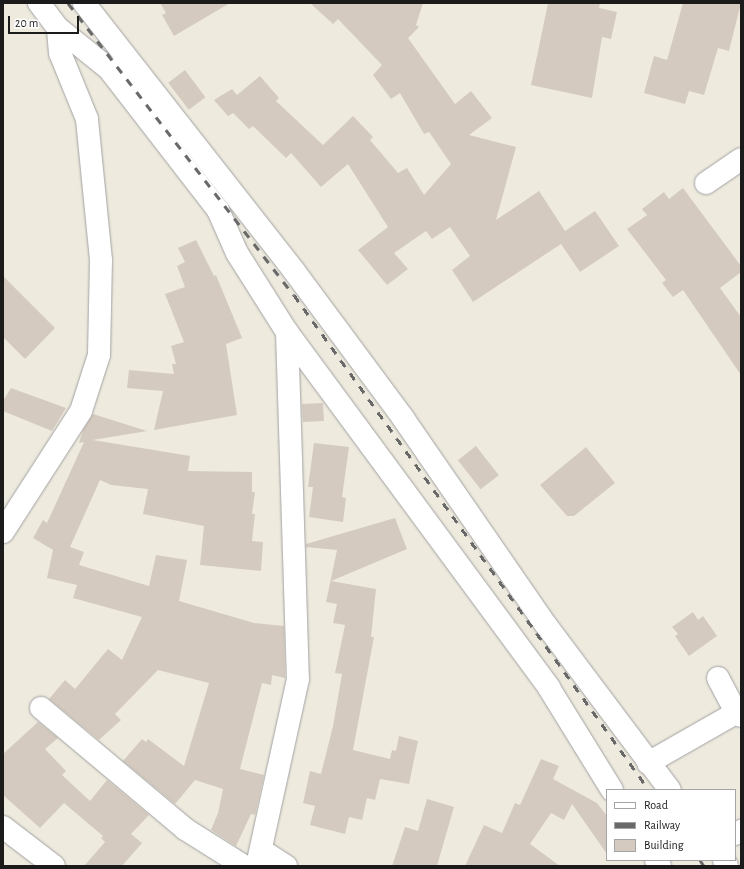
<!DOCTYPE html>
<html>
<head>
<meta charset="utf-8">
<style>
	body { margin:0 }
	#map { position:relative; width:744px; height:869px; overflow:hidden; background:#eeeade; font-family:"Alegreya Sans",sans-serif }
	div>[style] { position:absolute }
	.building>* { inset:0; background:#d5cabf; transform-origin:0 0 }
	.roads { filter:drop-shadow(0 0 1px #a2a2a2) drop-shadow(0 0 1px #a2a2a2) }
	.minor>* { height:22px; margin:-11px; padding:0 11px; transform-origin:11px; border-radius:11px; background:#fff }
	.rail>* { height:3px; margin-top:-1.5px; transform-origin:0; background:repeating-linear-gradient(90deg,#696969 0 8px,transparent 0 16px) }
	span { translate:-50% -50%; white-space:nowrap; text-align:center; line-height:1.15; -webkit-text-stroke:3px #fff; paint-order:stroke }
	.frame { position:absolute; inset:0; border:4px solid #1b1b1b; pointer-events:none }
	.legend { position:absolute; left:606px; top:789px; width:130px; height:72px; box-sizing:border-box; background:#fff; border:1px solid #a4a4a4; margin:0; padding:5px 7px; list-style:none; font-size:12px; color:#1b1b1b }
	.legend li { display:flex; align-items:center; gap:8px; height:20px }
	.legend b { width:20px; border:1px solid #a4a4a4 }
	.scale { position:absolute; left:8px; top:16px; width:71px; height:18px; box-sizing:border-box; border:2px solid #1b1b1b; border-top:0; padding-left:5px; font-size:12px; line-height:14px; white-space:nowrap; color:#1b1b1b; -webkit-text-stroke:3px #fff; paint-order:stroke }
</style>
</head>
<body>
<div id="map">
	<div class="building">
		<i style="clip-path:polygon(160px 3px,230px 3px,174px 36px,162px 15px,166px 13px)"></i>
		<i style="clip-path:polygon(310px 3px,423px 3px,416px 25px,419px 27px,408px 38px,455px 104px,471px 91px,492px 118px,469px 135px,516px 147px,496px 220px,539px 191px,565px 231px,595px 211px,619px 246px,580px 272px,561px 244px,473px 302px,452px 270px,470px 256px,450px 227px,432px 239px,426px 231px,394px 253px,408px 269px,387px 285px,358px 250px,388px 227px,348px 164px,321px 187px,291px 153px,286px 158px,253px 126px,249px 129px,233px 113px,228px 116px,214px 100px,232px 89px,237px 95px,260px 76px,279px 98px,276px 101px,323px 145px,353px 116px,373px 137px,370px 140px,398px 173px,407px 168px,424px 195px,451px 164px,429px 132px,424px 134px,400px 93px,391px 99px,373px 75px,382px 65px,338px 19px,333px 24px)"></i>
		<i style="clip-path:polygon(548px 3px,600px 3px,599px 8px,617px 12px,611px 39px,602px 37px,592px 98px,531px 85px)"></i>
		<i style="clip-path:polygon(683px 3px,741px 3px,729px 51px,718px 48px,704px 95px,689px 91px,685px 104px,644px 93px,654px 56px,667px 60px)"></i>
		<i style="left:185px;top:70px;width:34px;height:21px;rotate:53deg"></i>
		<i style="clip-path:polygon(683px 188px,741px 266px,741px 272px,720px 288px,741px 317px,741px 375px,683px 290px,673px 297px,662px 283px,666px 280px,627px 229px,647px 215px,642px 209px,664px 192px,669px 199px)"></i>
		<i style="clip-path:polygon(196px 240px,214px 276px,216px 275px,242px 338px,226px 344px,237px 415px,154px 430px,163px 391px,127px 388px,129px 370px,174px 374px,172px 364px,176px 364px,171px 346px,184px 342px,165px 294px,185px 287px,177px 266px,185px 262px,178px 248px)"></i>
		<i style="clip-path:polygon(3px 276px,55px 328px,25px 359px,3px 337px)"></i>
		<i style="clip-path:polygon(11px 388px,66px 408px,52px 431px,3px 411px,3px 401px)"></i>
		<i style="left:323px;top:403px;width:18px;height:21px;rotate:87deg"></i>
		<i style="clip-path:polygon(93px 414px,147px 431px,93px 440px,190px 456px,188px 471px,252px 472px,252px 492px,255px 492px,252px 514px,255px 514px,252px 541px,263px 542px,261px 571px,200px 565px,204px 526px,143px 514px,148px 489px,111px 485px,100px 480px,70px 547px,84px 552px,79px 565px,149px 586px,156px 555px,187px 560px,179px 601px,254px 623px,284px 626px,285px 678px,272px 675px,271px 685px,262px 683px,240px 769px,264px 775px,255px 815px,251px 814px,236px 846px,211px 830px,218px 813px,223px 789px,195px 780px,175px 804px,123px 761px,142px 739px,146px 742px,148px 739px,184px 766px,209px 683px,158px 670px,115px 714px,121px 720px,99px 740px,49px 699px,65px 680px,75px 689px,108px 649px,122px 660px,142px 617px,73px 598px,77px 585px,47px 578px,53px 550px,33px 538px,43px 520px,47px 523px,84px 442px,79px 443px,83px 430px)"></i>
		<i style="clip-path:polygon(314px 443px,349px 447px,342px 497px,346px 498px,343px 522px,309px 517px,313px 487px,308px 487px)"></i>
		<i style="left:476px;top:446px;width:37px;height:23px;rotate:52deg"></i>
		<i style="clip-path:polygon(586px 447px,615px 483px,574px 516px,567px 516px,540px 485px)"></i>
		<i style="clip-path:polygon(395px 518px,407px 549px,331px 581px,376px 589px,371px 637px,374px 637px,353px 750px,390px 759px,392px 750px,396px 751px,399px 736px,418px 741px,409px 784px,380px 779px,375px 800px,367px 798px,362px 820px,349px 817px,345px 834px,310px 825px,315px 806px,303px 803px,310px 771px,321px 774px,333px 726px,342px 674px,335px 673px,345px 625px,333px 623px,337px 604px,326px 602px,337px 550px,306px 547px,306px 544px)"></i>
		<i style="clip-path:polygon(693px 612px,698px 620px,703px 616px,717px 636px,689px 656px,675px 636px,678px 634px,672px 627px)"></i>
		<i style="clip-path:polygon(38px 722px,58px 738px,45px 749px,66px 771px,62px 775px,90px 801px,107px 780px,149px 815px,131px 834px,142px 843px,122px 866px,84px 866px,105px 842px,101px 838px,103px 836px,64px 803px,40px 828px,3px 795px,3px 754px)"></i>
		<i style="clip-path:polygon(541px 759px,559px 766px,553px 779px,597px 803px,607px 816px,607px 854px,572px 804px,564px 820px,551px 813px,530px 844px,560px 866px,465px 866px,484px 825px,502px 833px,515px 803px,520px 805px)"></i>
		<i style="clip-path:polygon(427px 799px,454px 807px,437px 866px,392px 866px,405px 827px,418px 831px)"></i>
	</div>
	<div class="roads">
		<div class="minor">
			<i style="left:39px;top:3px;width:31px;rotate:53deg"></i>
			<i style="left:58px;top:28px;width:65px;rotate:38.8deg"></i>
			<i style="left:109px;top:69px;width:178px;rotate:52.3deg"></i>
			<i style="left:218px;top:210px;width:47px;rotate:66.2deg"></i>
			<i style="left:237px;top:253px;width:93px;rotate:57.7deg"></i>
			<i style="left:287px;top:332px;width:347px;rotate:88.2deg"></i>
			<i style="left:298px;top:679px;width:191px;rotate:102.4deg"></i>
			<i style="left:84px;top:3px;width:340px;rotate:51.9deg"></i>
			<i style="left:294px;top:271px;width:183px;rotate:53.4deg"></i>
			<i style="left:403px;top:418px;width:252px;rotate:55.4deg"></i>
			<i style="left:546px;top:625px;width:206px;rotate:53.1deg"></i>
			<i style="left:706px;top:183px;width:42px;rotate:-34.4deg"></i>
			<i style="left:287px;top:332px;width:442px;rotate:53.6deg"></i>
			<i style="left:549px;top:688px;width:120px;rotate:58.3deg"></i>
			<i style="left:3px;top:532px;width:144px;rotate:-57.2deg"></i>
			<i style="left:81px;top:411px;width:59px;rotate:-72.2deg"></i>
			<i style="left:99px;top:355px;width:95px;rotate:-88.8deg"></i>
			<i style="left:101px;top:260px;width:142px;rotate:-95.7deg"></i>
			<i style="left:87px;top:119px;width:71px;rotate:-112.2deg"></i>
			<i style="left:60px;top:53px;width:25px;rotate:-95deg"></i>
			<i style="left:718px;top:678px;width:41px;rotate:62.2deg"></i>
			<i style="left:737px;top:714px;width:4px;rotate:27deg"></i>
			<i style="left:41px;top:708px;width:188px;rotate:40deg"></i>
			<i style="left:185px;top:829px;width:70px;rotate:32.1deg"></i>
			<i style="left:648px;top:763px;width:107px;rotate:-29.7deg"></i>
			<i style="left:3px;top:827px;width:64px;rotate:37.4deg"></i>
			<i style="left:735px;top:834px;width:7px;rotate:-27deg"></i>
			<i style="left:261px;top:850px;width:30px;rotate:33deg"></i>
			<i style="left:656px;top:860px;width:7px;rotate:56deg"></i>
			<i style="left:724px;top:860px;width:7px;rotate:63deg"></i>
		</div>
	</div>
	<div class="rail">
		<i style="left:68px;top:3px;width:369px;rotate:52.3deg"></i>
		<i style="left:294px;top:295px;width:609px;rotate:54.35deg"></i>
		<i style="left:700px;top:860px;width:7px;rotate:56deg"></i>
	</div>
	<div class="frame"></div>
	<ul class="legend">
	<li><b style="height:5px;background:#fff"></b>Road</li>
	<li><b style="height:5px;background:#696969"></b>Railway</li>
	<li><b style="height:11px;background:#d5cabf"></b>Building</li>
	</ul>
	<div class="scale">20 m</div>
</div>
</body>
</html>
